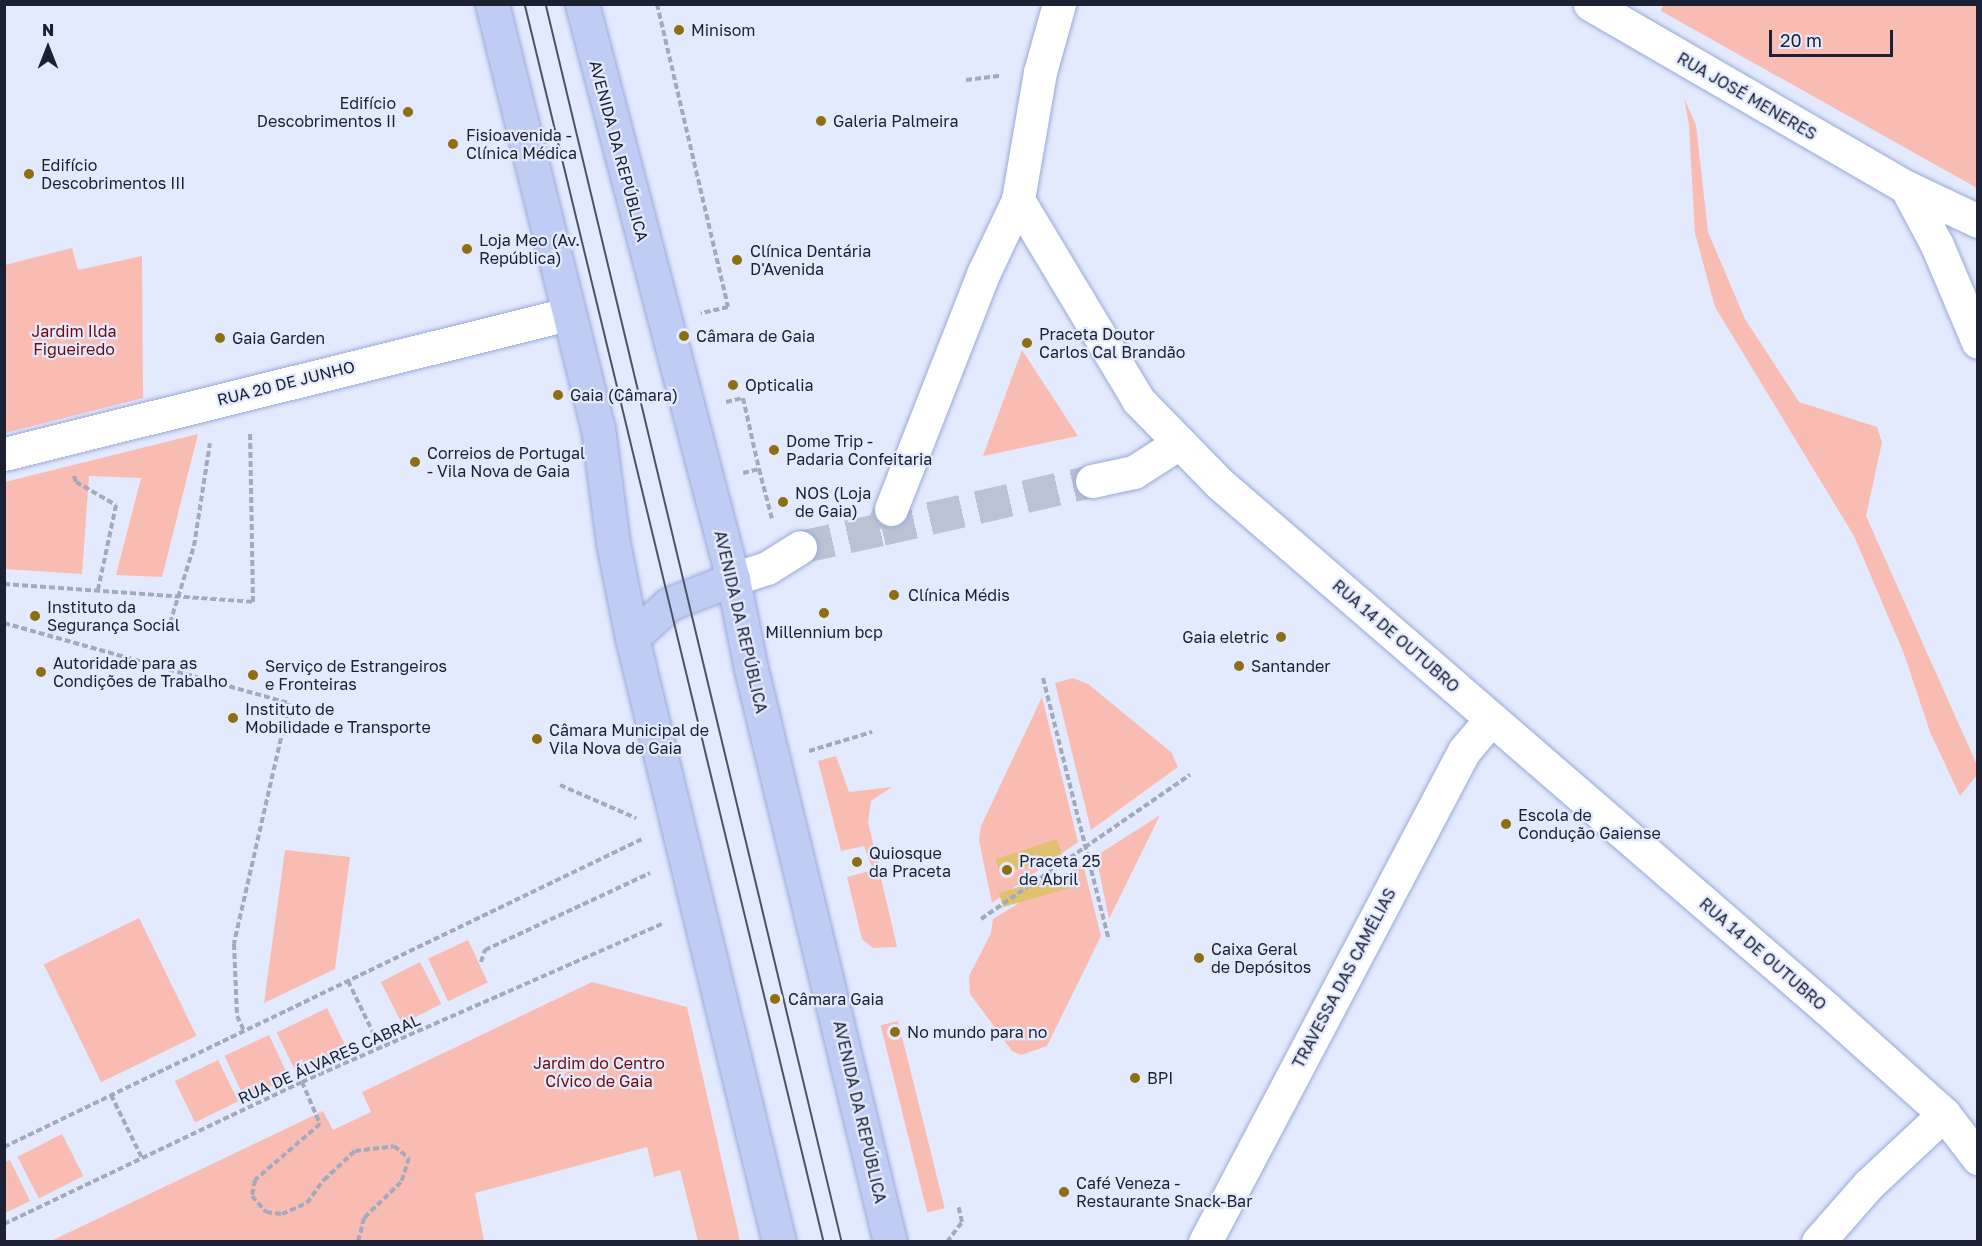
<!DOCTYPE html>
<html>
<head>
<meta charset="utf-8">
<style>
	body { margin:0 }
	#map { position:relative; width:1982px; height:1246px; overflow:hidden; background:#e3eafe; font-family:"Golos Text",sans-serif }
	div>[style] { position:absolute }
	.green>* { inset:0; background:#f9bcb2; transform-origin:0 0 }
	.water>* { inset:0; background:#dfc170; transform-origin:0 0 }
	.minor-tunnel>* { height:33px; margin-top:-16.5px; transform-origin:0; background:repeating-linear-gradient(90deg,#bbc2d5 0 33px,transparent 0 49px) }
	.path>* { height:4px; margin-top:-2px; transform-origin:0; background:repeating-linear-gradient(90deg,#a3aabd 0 6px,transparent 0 9px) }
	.roads { filter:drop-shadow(0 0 2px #99a9d7) drop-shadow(0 0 2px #99a9d7) }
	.minor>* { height:33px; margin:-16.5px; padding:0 16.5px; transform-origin:16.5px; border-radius:16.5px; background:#fff }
	.major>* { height:33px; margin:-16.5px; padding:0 16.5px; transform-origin:16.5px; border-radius:16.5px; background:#bfccf3 }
	.tram>* { height:1.5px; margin:-0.75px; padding:0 0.75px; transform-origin:0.75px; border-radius:0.75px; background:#4e5466 }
	.dots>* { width:16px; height:16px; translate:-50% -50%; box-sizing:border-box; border:3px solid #e3eafe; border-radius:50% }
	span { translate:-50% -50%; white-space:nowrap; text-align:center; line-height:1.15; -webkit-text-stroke:4.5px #e3eafe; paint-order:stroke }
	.poi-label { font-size:16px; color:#1b2132 }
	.left { translate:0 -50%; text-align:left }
	.right { translate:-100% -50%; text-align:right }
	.street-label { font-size:16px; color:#1b2132 }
	.park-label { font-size:16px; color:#710905 }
	.frame { position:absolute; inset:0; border:6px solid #1b2132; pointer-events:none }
	.north { position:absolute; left:18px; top:18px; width:60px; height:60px; -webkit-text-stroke:4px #e3eafe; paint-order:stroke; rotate:0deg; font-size:16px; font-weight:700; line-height:24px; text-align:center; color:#1b2132 }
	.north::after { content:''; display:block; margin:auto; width:21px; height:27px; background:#1b2132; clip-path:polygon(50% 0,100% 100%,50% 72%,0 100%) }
	.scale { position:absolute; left:1769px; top:30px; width:124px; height:27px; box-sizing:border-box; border:3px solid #1b2132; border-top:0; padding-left:8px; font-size:18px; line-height:21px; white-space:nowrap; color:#1b2132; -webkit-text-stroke:4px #e3eafe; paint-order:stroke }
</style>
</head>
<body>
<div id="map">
	<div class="green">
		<i style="clip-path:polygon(1663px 5px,1977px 5px,1977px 188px,1661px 11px)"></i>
		<i style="clip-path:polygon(1684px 98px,1696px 125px,1708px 232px,1745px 319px,1799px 402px,1877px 427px,1882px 442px,1866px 516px,1977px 765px,1977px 775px,1960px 796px,1930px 732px,1904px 654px,1854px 536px,1715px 307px,1695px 233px,1689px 125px)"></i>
		<i style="clip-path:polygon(72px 248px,78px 270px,142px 256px,143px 398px,5px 433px,5px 265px)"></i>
		<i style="clip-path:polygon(1022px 350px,1078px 436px,983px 456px)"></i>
		<i style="clip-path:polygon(198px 434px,162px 577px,116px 575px,141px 478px,89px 476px,82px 574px,5px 569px,5px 482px)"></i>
		<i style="clip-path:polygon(1073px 678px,1088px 684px,1171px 752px,1178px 767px,1091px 830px,1055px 683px)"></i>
		<i style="clip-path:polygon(1042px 697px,1078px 842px,992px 903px,979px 840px,981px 826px)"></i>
		<i style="clip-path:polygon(836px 756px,849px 792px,892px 787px,871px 801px,868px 822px,897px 947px,873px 948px,862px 939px,847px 877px,873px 870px,864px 846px,841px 851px,818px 761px)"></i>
		<i style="clip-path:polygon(1160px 815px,1109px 919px,1096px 856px)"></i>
		<i style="clip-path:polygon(285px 850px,350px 857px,335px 969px,264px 1003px)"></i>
		<i style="clip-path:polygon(1083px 864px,1101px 936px,1047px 1046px,1021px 1055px,1012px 1051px,970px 994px,969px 976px,991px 933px,993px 919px)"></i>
		<i style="left:139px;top:918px;width:131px;height:106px;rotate:64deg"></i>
		<i style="left:468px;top:940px;width:47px;height:44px;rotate:65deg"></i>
		<i style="left:420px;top:962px;width:47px;height:44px;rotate:63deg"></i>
		<i style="clip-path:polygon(592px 982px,687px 1007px,740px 1241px,698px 1241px,680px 1170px,654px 1177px,647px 1147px,475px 1193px,484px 1241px,51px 1241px,323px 1111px,333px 1130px,371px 1112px,362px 1092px)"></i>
		<i style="left:327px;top:1008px;width:46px;height:56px;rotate:64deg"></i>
		<i style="left:898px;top:1021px;width:193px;height:18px;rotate:76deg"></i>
		<i style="left:269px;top:1035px;width:47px;height:49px;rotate:65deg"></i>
		<i style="left:218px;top:1060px;width:46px;height:48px;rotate:64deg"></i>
		<i style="left:62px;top:1134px;width:47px;height:50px;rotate:63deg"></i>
		<i style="clip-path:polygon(10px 1160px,30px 1201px,5px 1213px,5px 1162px)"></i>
	</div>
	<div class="water">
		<i style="left:1057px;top:839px;width:16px;height:65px;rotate:72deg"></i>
		<i style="left:1071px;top:872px;width:15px;height:75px;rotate:74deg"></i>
	</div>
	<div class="minor-tunnel">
		<i style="left:882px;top:529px;width:215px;rotate:-12.9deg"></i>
		<i style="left:800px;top:547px;width:84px;rotate:-12.4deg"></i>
		<i style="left:882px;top:529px;width:21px;rotate:-67deg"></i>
	</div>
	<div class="path">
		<i style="left:657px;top:4px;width:311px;rotate:76.8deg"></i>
		<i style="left:728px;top:307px;width:28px;rotate:167deg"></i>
		<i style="left:966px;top:80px;width:35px;rotate:-7deg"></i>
		<i style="left:726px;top:402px;width:17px;rotate:-13deg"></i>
		<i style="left:743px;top:398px;width:73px;rotate:77.3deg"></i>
		<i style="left:743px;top:473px;width:16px;rotate:-14deg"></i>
		<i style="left:759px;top:469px;width:52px;rotate:75.4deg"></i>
		<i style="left:74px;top:476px;width:6px;rotate:72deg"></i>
		<i style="left:76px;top:482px;width:46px;rotate:29.9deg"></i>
		<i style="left:116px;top:505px;width:87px;rotate:102deg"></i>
		<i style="left:4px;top:584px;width:250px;rotate:4.1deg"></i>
		<i style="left:253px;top:602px;width:171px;rotate:-91deg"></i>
		<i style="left:4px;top:623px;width:296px;rotate:15.7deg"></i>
		<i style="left:289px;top:703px;width:247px;rotate:102.9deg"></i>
		<i style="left:234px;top:944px;width:72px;rotate:87.6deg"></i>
		<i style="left:237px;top:1016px;width:17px;rotate:65deg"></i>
		<i style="left:170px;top:623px;width:81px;rotate:-72.7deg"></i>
		<i style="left:194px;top:546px;width:104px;rotate:-81.2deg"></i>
		<i style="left:1043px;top:678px;width:270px;rotate:75.9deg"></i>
		<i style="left:809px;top:751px;width:66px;rotate:-16.8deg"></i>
		<i style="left:560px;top:785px;width:83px;rotate:23.5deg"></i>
		<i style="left:981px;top:919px;width:254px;rotate:-34.6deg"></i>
		<i style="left:481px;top:962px;width:13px;rotate:-72deg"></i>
		<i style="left:485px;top:950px;width:182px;rotate:-25deg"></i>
		<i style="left:348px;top:981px;width:76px;rotate:64.1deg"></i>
		<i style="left:302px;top:1082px;width:46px;rotate:66.8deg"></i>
		<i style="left:320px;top:1124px;width:86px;rotate:139.3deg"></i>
		<i style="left:255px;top:1180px;width:16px;rotate:101deg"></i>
		<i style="left:252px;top:1196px;width:21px;rotate:49deg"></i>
		<i style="left:266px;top:1212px;width:16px;rotate:7deg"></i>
		<i style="left:282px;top:1214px;width:27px;rotate:-24deg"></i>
		<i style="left:307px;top:1203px;width:29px;rotate:-54deg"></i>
		<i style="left:324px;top:1180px;width:42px;rotate:-43.1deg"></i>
		<i style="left:355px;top:1151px;width:39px;rotate:-7deg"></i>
		<i style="left:394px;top:1146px;width:19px;rotate:39deg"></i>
		<i style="left:409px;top:1158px;width:25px;rotate:108deg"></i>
		<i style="left:401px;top:1182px;width:52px;rotate:135.8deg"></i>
		<i style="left:364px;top:1218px;width:25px;rotate:104deg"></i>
		<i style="left:111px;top:1095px;width:70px;rotate:63.8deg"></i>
		<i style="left:4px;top:1147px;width:708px;rotate:-25.77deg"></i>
		<i style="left:4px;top:1224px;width:330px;rotate:-25.5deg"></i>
		<i style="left:302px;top:1082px;width:393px;rotate:-23.7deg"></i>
		<i style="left:947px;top:1242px;width:25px;rotate:-53deg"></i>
		<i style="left:962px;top:1222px;width:17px;rotate:-103deg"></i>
	</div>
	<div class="roads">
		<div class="minor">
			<i style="left:1059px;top:4px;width:71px;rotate:105.6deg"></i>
			<i style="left:1040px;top:72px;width:130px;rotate:99.8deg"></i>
			<i style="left:1018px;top:200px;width:233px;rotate:59deg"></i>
			<i style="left:1138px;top:400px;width:116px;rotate:45.7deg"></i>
			<i style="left:1219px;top:483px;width:803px;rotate:40.86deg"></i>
			<i style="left:1826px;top:1008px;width:159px;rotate:41.9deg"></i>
			<i style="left:1944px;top:1114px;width:56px;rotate:52.3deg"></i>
			<i style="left:1590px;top:4px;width:365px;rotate:30.1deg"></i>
			<i style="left:1906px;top:187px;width:80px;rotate:25.3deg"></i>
			<i style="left:1906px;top:187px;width:66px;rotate:61.9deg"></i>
			<i style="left:1937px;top:245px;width:105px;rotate:67.1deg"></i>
			<i style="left:4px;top:454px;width:581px;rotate:-13.94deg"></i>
			<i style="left:1092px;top:481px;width:43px;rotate:-12.1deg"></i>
			<i style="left:1134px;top:472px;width:54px;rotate:-32.8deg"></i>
			<i style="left:891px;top:509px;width:255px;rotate:-68.6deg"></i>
			<i style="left:984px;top:272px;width:80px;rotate:-64.7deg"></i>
			<i style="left:733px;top:579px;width:36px;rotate:-18deg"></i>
			<i style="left:767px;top:568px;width:39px;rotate:-32deg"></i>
			<i style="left:1205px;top:1242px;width:555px;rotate:-62.19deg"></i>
			<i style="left:1464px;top:751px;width:42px;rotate:-49.8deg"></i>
			<i style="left:1818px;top:1242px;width:76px;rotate:-48.7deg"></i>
			<i style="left:1868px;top:1185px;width:104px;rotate:-43.1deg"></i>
		</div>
		<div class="major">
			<i style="left:492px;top:4px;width:437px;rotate:76deg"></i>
			<i style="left:598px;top:428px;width:116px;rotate:82.6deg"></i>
			<i style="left:613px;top:543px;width:97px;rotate:78.7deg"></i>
			<i style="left:632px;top:638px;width:622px;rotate:76.32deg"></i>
			<i style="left:582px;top:4px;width:594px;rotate:75.29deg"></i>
			<i style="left:733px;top:579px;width:92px;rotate:78.7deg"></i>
			<i style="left:751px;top:669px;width:590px;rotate:76.36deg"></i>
			<i style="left:632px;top:638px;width:50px;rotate:-42.6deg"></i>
			<i style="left:669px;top:604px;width:69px;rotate:-21.3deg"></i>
		</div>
	</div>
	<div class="tram">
		<i style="left:525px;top:4px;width:1274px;rotate:76.42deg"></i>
		<i style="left:546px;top:4px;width:1273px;rotate:76.55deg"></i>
	</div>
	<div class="dots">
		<i style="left:679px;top:30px;background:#8d6f12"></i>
		<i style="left:408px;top:112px;background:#8d6f12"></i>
		<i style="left:821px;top:121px;background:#8d6f12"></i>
		<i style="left:453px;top:144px;background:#8d6f12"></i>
		<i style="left:29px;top:174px;background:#8d6f12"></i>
		<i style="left:467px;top:249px;background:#8d6f12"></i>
		<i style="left:737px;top:260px;background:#8d6f12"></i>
		<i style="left:684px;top:336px;background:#8d6f12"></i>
		<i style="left:220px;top:338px;background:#8d6f12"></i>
		<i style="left:1027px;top:343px;background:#8d6f12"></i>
		<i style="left:733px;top:385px;background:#8d6f12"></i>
		<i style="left:558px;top:395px;background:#8d6f12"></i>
		<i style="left:774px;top:450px;background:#8d6f12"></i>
		<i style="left:415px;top:462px;background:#8d6f12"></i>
		<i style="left:783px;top:502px;background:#8d6f12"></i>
		<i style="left:894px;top:595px;background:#8d6f12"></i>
		<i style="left:824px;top:613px;background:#8d6f12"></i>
		<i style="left:35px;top:616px;background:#8d6f12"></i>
		<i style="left:1281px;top:637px;background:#8d6f12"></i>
		<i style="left:1239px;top:666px;background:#8d6f12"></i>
		<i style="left:41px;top:672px;background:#8d6f12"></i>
		<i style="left:253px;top:675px;background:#8d6f12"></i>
		<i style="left:233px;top:718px;background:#8d6f12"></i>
		<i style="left:537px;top:739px;background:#8d6f12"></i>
		<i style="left:1506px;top:824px;background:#8d6f12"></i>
		<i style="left:857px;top:862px;background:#8d6f12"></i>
		<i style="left:1007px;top:870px;background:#8d6f12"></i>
		<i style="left:1199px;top:958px;background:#8d6f12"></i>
		<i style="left:775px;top:999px;background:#8d6f12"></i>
		<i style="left:895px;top:1032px;background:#8d6f12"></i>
		<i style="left:1135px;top:1078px;background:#8d6f12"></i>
		<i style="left:1064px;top:1192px;background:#8d6f12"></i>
	</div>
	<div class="poi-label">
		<span class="left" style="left:691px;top:30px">Minisom</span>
		<span class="right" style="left:396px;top:112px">Edifício<br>Descobrimentos II</span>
		<span class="left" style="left:833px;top:121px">Galeria Palmeira</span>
		<span class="left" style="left:466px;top:144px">Fisioavenida -<br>Clínica Médica</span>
		<span class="left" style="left:41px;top:174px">Edifício<br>Descobrimentos III</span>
		<span class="left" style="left:479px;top:249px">Loja Meo (Av.<br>República)</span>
		<span class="left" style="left:750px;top:260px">Clínica Dentária<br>D'Avenida</span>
		<span class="left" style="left:1039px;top:343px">Praceta Doutor<br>Carlos Cal Brandão</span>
		<span class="left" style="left:696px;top:336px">Câmara de Gaia</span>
		<span class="left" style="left:232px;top:338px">Gaia Garden</span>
		<span class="left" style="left:745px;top:385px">Opticalia</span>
		<span class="left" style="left:570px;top:395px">Gaia (Câmara)</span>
		<span class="left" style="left:786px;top:450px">Dome Trip -<br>Padaria Confeitaria</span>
		<span class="left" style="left:427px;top:462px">Correios de Portugal<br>- Vila Nova de Gaia</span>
		<span class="left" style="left:795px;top:502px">NOS (Loja<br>de Gaia)</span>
		<span class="left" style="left:908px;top:595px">Clínica Médis</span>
		<span class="left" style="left:47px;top:616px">Instituto da<br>Segurança Social</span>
		<span style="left:824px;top:632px">Millennium bcp</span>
		<span class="right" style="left:1269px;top:637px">Gaia eletric</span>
		<span class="left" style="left:53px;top:672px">Autoridade para as<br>Condições de Trabalho</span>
		<span class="left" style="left:265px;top:675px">Serviço de Estrangeiros<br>e Fronteiras</span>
		<span class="left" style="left:1251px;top:666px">Santander</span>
		<span class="left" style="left:245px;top:718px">Instituto de<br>Mobilidade e Transporte</span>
		<span class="left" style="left:549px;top:739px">Câmara Municipal de<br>Vila Nova de Gaia</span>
		<span class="left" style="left:1518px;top:824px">Escola de<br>Condução Gaiense</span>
		<span class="left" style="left:869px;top:862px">Quiosque<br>da Praceta</span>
		<span class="left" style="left:1019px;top:870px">Praceta 25<br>de Abril</span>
		<span class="left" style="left:1211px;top:958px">Caixa Geral<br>de Depósitos</span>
		<span class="left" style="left:788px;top:999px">Câmara Gaia</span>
		<span class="left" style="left:907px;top:1032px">No mundo para no</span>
		<span class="left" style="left:1147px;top:1078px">BPI</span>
		<span class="left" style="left:1076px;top:1192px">Café Veneza -<br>Restaurante Snack-Bar</span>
	</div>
	<div class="street-label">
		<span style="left:1747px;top:96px;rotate:30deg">RUA JOSÉ MENERES</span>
		<span style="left:619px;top:151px;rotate:75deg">AVENIDA DA REPÚBLICA</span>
		<span style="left:286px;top:383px;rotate:-14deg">RUA 20 DE JUNHO</span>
		<span style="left:741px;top:622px;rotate:77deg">AVENIDA DA REPÚBLICA</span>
		<span style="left:1396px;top:636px;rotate:41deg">RUA 14 DE OUTUBRO</span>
		<span style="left:1763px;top:954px;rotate:41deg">RUA 14 DE OUTUBRO</span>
		<span style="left:1344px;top:978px;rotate:-62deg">TRAVESSA DAS CAMÉLIAS</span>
		<span style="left:329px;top:1059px;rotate:-24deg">RUA DE ÁLVARES CABRAL</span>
		<span style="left:860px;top:1112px;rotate:77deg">AVENIDA DA REPÚBLICA</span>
	</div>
	<div class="park-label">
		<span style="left:74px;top:340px">Jardim Ilda<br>Figueiredo</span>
		<span style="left:599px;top:1072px">Jardim do Centro<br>Cívico de Gaia</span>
	</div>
	<div class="frame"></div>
	<div class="north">N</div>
	<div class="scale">20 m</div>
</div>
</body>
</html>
